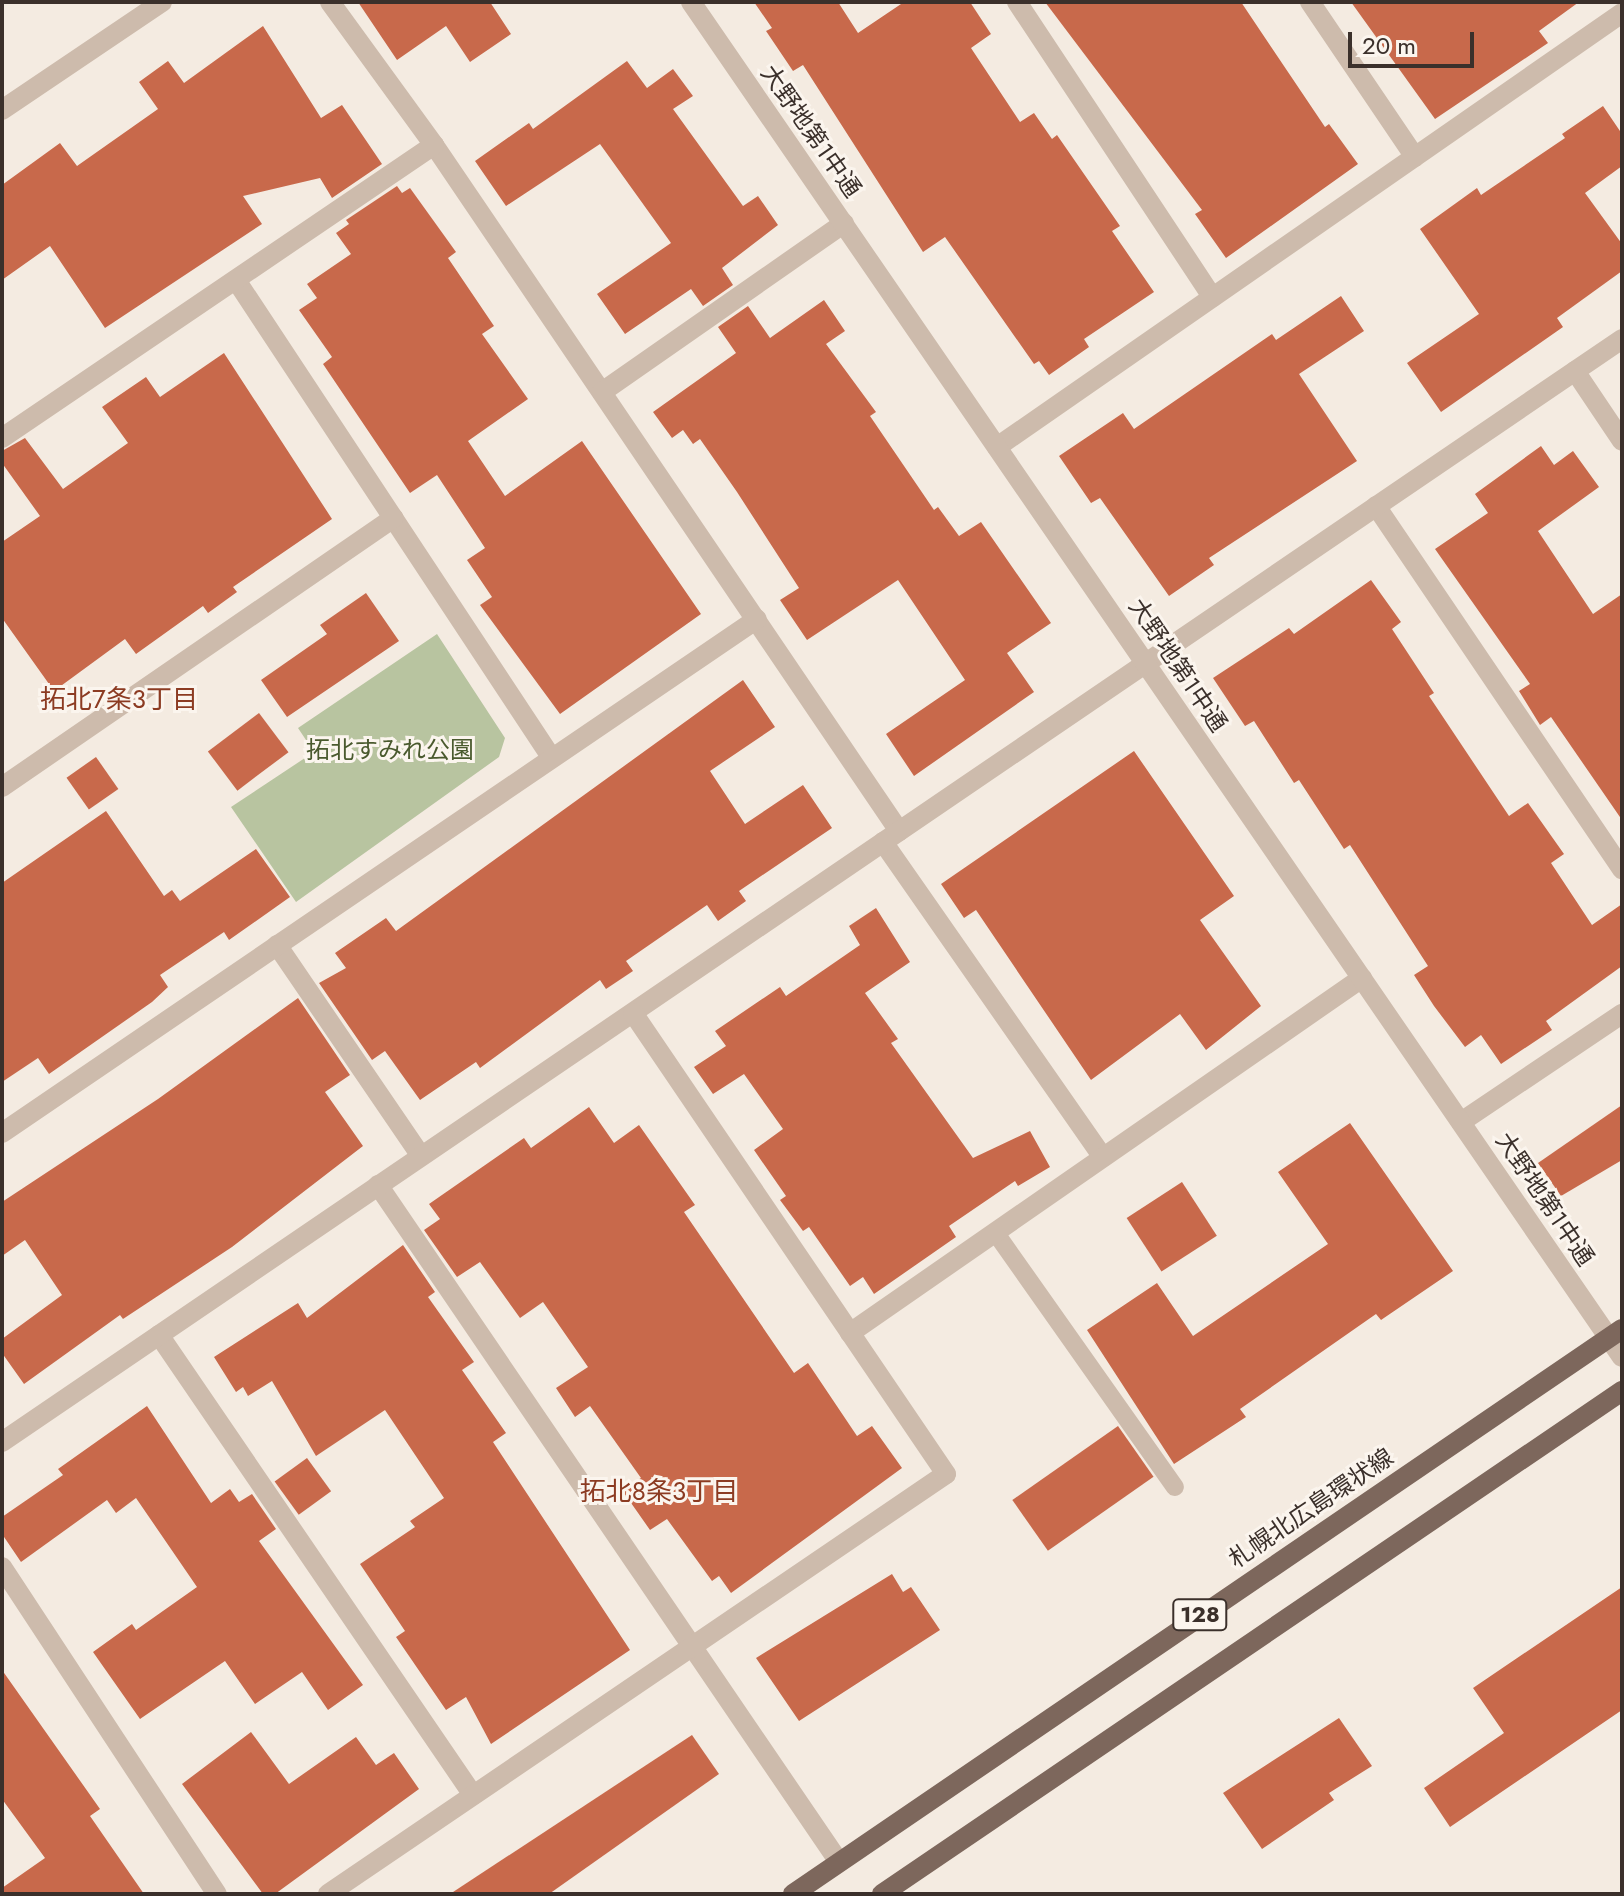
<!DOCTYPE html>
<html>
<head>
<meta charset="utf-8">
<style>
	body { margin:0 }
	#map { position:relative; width:1624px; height:1896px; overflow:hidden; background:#f4ebe1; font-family:Jost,"Noto Sans JP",sans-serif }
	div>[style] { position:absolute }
	.green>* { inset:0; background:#b8c4a0 }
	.building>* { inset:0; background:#c8694b; transform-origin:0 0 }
	.service>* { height:18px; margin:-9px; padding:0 9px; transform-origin:9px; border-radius:9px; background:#cdbbac }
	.minor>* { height:20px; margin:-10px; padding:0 10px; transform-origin:10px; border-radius:10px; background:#cdbbac }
	.tertiary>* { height:20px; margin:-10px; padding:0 10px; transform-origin:10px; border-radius:10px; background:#cdbbac }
	.primary>* { height:20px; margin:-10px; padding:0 10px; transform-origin:10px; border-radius:10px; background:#7d675c }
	span { translate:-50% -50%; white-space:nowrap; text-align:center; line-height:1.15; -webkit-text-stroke:6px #fbf5ee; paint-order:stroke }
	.shield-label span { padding:2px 6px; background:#fbf5ee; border:2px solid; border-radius:6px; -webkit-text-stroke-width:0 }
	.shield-label { font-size:22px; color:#3b302b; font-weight:700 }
	.street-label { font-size:24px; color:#3b302b }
	.park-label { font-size:24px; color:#4a5a2e }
	.neighbourhood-label { font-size:26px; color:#8c3b22 }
	.frame { position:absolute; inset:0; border:4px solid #3b302b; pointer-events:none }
	.scale { position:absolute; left:1348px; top:32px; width:126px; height:36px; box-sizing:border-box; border:4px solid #3b302b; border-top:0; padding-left:10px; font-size:24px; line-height:28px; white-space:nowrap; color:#3b302b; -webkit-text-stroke:6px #fbf5ee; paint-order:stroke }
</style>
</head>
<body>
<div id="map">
	<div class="green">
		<i style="clip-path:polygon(437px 634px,505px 738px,499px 757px,296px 902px,231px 807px,314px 752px,298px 728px)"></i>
	</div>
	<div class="building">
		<i style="clip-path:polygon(358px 2px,490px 2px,511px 34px,470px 62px,446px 26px,397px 60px)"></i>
		<i style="clip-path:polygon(754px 2px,838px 2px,858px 33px,904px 2px,970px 2px,991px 34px,971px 48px,1020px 122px,1034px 113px,1052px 139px,1057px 135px,1120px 226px,1112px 231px,1154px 292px,1084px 339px,1089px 347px,1049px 375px,1039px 361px,1034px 364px,945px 237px,923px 252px,803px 65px,793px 71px,766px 31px,772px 28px)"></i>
		<i style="clip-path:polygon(1045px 2px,1241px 2px,1325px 127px,1329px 124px,1358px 164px,1226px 258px,1195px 214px,1202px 210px)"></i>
		<i style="clip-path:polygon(1351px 2px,1579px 2px,1539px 31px,1548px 43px,1435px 119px)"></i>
		<i style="clip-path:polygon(263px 26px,321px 118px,342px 105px,382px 164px,332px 198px,320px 178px,243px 196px,262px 224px,105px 328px,50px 246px,2px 280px,2px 185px,60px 143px,77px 166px,158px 109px,139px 82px,168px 61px,184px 83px)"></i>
		<i style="clip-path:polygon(627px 61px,647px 88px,673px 69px,693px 96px,673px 109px,743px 206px,758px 196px,778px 225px,722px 268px,733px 285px,703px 306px,691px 289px,625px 334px,597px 294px,671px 243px,600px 144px,506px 206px,475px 161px,529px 123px,533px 129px)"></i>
		<i style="clip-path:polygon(1603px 106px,1622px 134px,1622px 166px,1585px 193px,1622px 244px,1622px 271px,1557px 318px,1563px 327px,1441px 412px,1407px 363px,1479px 314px,1420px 229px,1477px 188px,1481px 195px,1565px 138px,1562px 134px)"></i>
		<i style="clip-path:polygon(397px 186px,402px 193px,410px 188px,456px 252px,448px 258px,494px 326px,482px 334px,528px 399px,468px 441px,505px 496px,582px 441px,701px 614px,560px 714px,480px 605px,492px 597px,467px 560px,485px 548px,437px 475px,410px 493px,323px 364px,332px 357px,299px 310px,317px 298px,307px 284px,351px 254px,336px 233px,349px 224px,346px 220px)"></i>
		<i style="clip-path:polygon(1341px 296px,1364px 331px,1299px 374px,1357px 461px,1209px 558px,1214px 565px,1169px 596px,1100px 498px,1091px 503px,1059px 456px,1123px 413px,1134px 429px,1272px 334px,1276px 340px)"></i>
		<i style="clip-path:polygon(824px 300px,845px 331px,826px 344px,876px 412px,870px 416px,934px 510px,938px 507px,959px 536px,981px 522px,1051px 623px,1007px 653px,1034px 692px,914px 776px,886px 734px,965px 680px,898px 580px,807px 640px,780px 600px,799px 588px,737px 492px,700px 439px,693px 444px,683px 430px,672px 438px,653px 412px,736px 353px,718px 327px,748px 306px,770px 338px)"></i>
		<i style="clip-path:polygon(224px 353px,332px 519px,233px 587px,237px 592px,208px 613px,203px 606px,136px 654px,125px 639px,54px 691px,2px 618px,2px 542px,40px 516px,2px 463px,2px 451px,25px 438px,63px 489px,128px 443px,102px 407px,146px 377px,160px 397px)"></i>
		<i style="clip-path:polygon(1541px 446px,1554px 465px,1573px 451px,1599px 487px,1538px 531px,1593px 614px,1622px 594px,1622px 820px,1551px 717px,1540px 725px,1519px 691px,1530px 684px,1435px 549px,1488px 513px,1475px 494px)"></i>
		<i style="clip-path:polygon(1371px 580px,1401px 622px,1392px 629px,1434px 693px,1429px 696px,1509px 816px,1528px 803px,1564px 854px,1551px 863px,1592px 925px,1622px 904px,1622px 966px,1546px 1021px,1552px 1030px,1501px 1064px,1481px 1035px,1465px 1047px,1434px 1006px,1414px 975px,1428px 966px,1350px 845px,1344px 849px,1299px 780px,1294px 783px,1254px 721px,1245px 726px,1213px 678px,1289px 628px,1294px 634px)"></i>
		<i style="clip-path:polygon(366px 593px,399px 641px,287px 717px,261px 680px,327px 634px,320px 625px)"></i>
		<i style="clip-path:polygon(743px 680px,775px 727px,710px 771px,745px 824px,803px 785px,832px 828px,739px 891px,746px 901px,718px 921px,707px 905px,626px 961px,633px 971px,606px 989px,600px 980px,480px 1068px,476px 1062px,420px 1100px,385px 1051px,372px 1060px,319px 983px,346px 968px,335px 953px,386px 918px,396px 931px)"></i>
		<i style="left:259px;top:713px;width:49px;height:64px;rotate:53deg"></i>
		<i style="clip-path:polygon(1134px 751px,1234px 896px,1200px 920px,1261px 1006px,1206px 1050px,1180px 1014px,1091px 1080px,976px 910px,964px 918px,941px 884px)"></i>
		<i style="left:96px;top:757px;width:39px;height:36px;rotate:55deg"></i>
		<i style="clip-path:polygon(106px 811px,164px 896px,172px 890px,180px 901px,256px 849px,290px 897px,229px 940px,224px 932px,160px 975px,168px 987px,152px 1002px,49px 1074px,38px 1058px,2px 1082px,2px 883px)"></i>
		<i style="clip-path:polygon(876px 908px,910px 962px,865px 993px,898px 1039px,891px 1043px,973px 1158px,1030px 1131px,1050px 1167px,1018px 1186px,1015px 1181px,949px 1226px,956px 1237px,874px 1294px,863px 1277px,850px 1286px,809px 1227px,803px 1231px,780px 1200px,786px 1196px,754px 1150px,783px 1129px,744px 1074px,713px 1094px,694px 1067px,726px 1046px,715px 1031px,780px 987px,786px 996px,860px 945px,849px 926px)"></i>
		<i style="clip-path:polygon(298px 998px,350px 1075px,325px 1092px,363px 1146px,232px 1247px,123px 1319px,120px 1315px,24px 1384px,2px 1353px,2px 1339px,62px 1295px,25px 1240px,2px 1256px,2px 1202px,158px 1099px)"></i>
		<i style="clip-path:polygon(1622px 1105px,1622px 1160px,1561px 1196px,1538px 1163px)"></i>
		<i style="clip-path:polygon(589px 1107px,614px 1143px,639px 1125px,695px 1205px,684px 1212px,794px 1373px,808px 1363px,857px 1436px,872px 1426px,902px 1468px,731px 1593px,719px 1576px,712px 1581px,667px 1519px,650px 1530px,622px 1490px,641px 1478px,590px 1406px,575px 1417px,556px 1388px,588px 1367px,543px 1302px,520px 1318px,480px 1262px,457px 1277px,424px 1230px,440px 1219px,429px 1204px,524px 1138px,531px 1148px)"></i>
		<i style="clip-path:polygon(1350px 1123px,1453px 1271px,1381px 1320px,1376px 1314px,1240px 1409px,1246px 1417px,1174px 1464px,1087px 1330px,1157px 1283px,1193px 1336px,1328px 1244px,1278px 1172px)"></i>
		<i style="left:1182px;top:1182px;width:64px;height:66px;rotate:57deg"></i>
		<i style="clip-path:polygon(403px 1245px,435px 1292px,428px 1297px,474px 1362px,462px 1370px,506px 1433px,493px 1442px,630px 1650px,491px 1744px,466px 1697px,446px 1710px,396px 1637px,405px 1631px,360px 1564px,415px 1527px,410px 1521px,444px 1498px,385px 1410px,316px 1456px,272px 1381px,248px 1396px,243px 1387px,236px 1392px,214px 1357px,298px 1303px,307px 1318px)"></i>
		<i style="clip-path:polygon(147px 1406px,211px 1503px,230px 1489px,239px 1502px,252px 1494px,276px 1529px,259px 1541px,363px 1685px,328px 1710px,302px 1672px,255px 1704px,225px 1661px,140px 1719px,93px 1652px,132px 1624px,136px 1630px,197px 1587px,136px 1498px,116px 1513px,107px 1500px,21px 1562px,2px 1534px,2px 1517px,63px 1475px,58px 1469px)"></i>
		<i style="left:1118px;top:1426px;width:62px;height:129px;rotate:55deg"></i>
		<i style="left:307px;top:1458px;width:41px;height:40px;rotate:54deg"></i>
		<i style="clip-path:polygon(892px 1574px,903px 1592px,911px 1587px,940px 1630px,799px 1721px,756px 1658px)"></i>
		<i style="clip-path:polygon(1622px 1587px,1622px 1710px,1450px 1827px,1424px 1788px,1504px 1733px,1473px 1688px)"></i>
		<i style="clip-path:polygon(2px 1670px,100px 1809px,90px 1816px,144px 1894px,2px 1894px,2px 1888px,45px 1858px,2px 1799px)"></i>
		<i style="clip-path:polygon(1339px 1718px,1372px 1766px,1329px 1793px,1334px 1800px,1262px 1849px,1223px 1793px)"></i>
		<i style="clip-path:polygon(251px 1732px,289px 1784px,356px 1737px,376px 1765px,394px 1753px,419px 1789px,275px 1894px,263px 1894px,182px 1784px)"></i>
		<i style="clip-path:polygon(692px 1735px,719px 1774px,549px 1894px,450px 1894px)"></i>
	</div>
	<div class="service">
		<i style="left:995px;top:1232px;width:312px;rotate:54.8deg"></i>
	</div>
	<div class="minor">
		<i style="left:330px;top:2px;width:177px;rotate:54deg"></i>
		<i style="left:434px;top:145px;width:829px;rotate:55.87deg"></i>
		<i style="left:1017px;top:2px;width:354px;rotate:56.5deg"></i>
		<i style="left:1310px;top:2px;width:187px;rotate:55.9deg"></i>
		<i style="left:236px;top:280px;width:572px;rotate:56.56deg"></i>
		<i style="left:1575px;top:371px;width:84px;rotate:56.1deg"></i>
		<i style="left:602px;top:392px;width:295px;rotate:-34.9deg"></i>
		<i style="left:2px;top:438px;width:522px;rotate:-34.15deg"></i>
		<i style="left:997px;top:447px;width:761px;rotate:-34.78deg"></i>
		<i style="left:1376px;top:506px;width:439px;rotate:55.9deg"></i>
		<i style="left:2px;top:787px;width:475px;rotate:-34.5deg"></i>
		<i style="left:883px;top:842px;width:384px;rotate:55.1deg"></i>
		<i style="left:277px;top:945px;width:255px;rotate:55.7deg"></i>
		<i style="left:1461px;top:1122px;width:194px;rotate:-33.9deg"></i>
		<i style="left:2px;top:1133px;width:913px;rotate:-34.25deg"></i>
		<i style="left:378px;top:1185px;width:819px;rotate:55.75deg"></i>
		<i style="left:850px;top:1333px;width:623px;rotate:-34.74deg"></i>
		<i style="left:159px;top:1335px;width:557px;rotate:55.68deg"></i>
		<i style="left:2px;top:1442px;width:1960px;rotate:-34.25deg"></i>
		<i style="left:2px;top:1567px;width:391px;rotate:56.7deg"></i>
		<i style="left:328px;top:1894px;width:747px;rotate:-34.2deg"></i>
		<i style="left:946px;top:1474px;width:557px;rotate:-124.17deg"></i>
	</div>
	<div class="tertiary">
		<i style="left:691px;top:2px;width:1644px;rotate:55.51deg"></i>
		<i style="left:2px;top:110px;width:193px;rotate:-34deg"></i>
	</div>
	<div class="primary">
		<i style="left:793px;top:1894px;width:1003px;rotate:-34.28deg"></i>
		<i style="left:882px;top:1894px;width:895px;rotate:-34.21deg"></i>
	</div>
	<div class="shield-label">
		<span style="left:1200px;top:1615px">128</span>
	</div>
	<div class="street-label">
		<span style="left:811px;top:131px;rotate:55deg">大野地第1中通</span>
		<span style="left:1178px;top:665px;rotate:56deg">大野地第1中通</span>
		<span style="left:1545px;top:1199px;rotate:56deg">大野地第1中通</span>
		<span style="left:1311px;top:1508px;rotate:-34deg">札幌北広島環状線</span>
	</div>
	<div class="park-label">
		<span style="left:390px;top:750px">拓北すみれ公園</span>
	</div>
	<div class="neighbourhood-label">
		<span style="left:119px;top:700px">拓北7条3丁目</span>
		<span style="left:659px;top:1492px">拓北8条3丁目</span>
	</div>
	<div class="frame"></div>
	<div class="scale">20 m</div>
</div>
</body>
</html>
